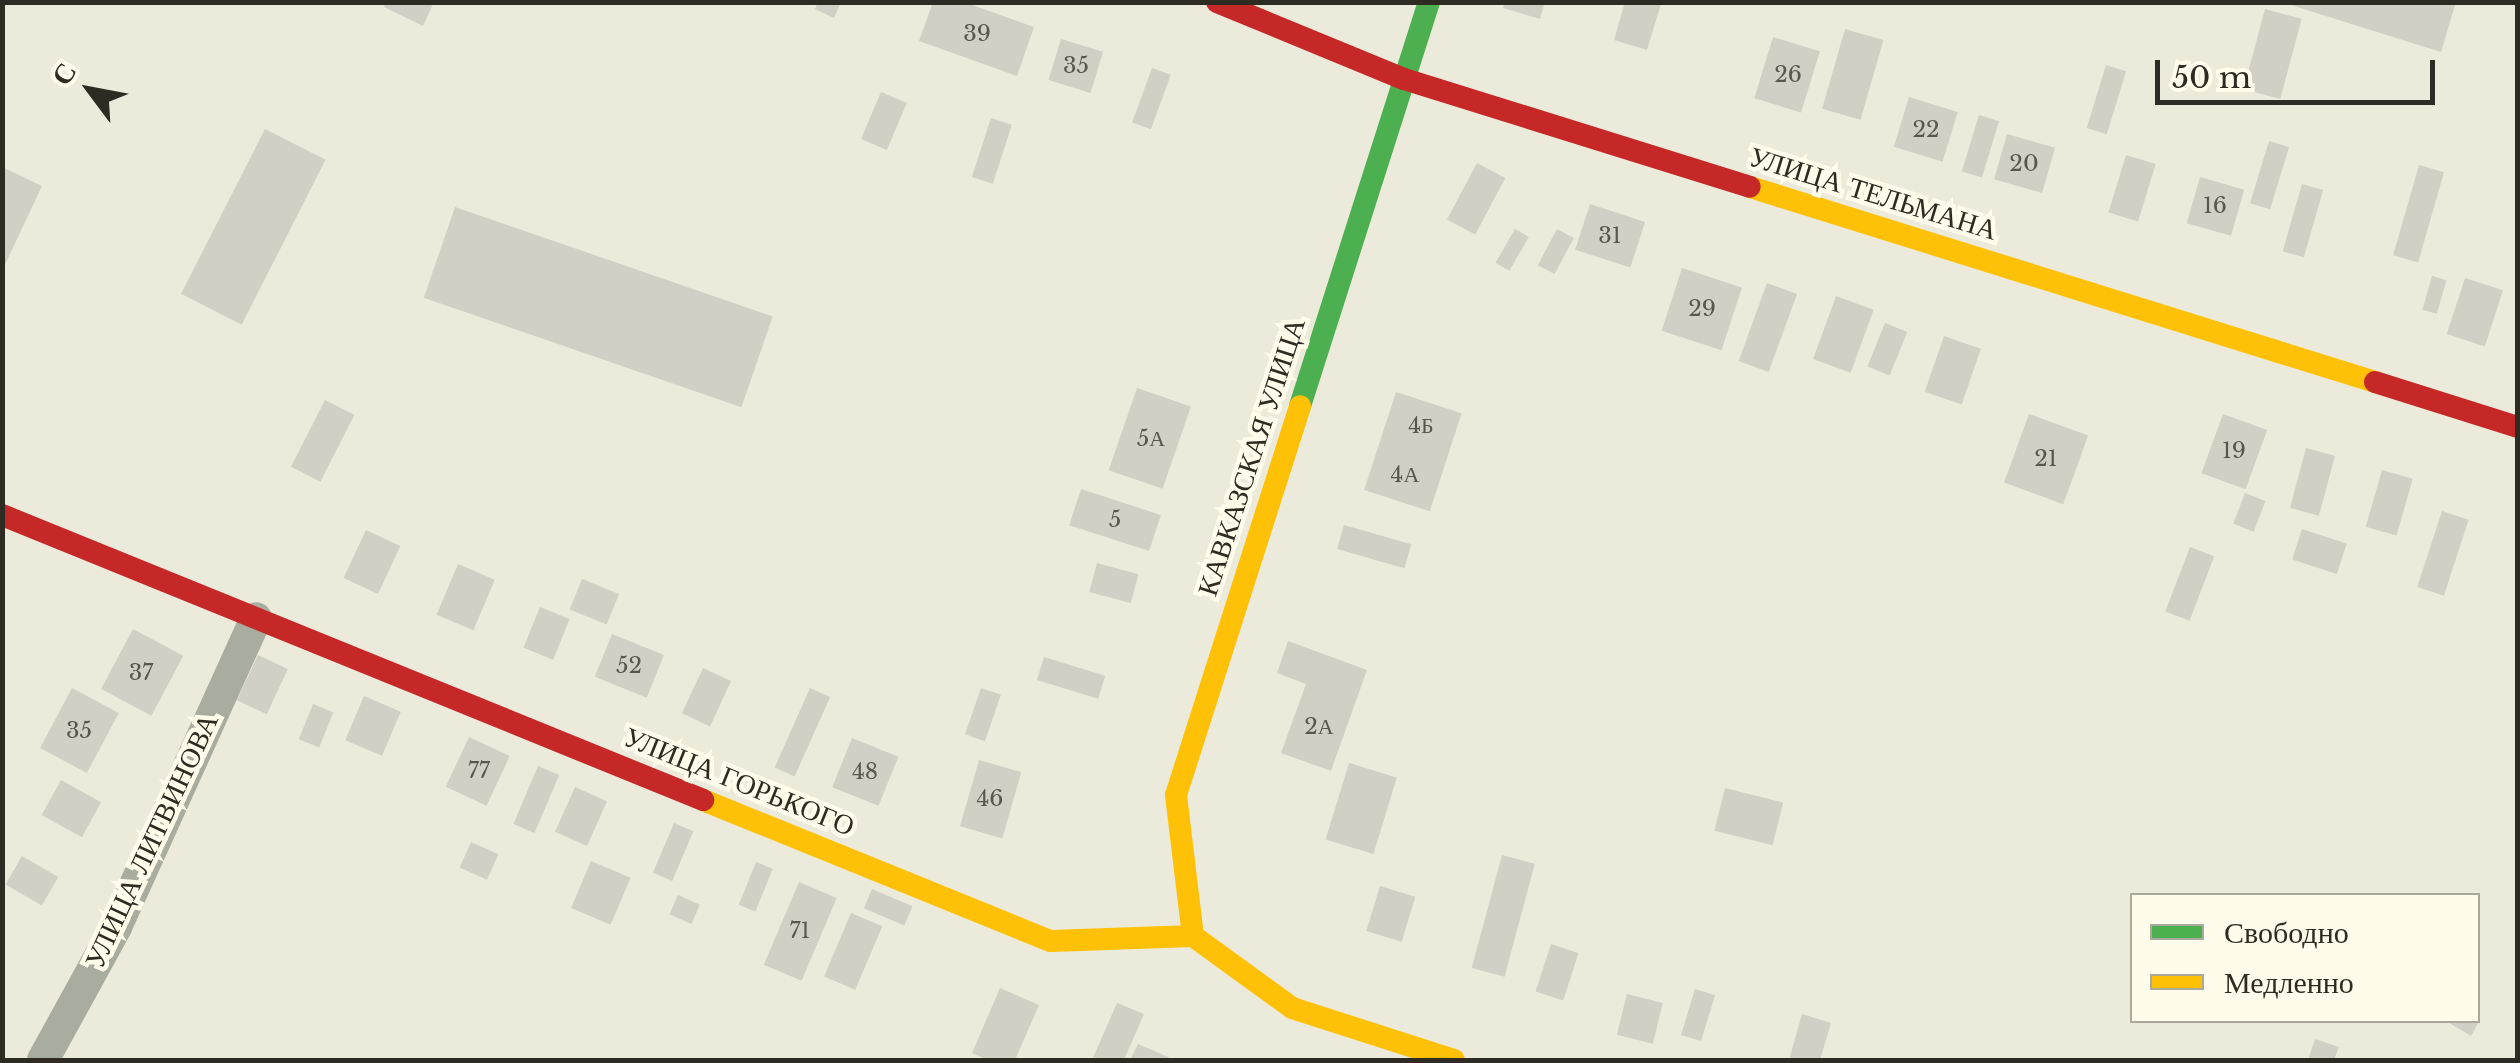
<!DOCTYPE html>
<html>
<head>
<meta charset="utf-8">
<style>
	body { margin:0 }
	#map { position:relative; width:2520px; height:1063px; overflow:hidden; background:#eceadb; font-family:"Libre Baskerville",serif }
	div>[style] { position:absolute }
	.building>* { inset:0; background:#d2d0c4; transform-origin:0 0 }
	.street>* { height:32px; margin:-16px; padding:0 16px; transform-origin:16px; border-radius:16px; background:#a9ad9f }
	.fast>* { height:22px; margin:-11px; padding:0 11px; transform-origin:11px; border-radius:11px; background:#4caf50 }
	.slow>* { height:22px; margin:-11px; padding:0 11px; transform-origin:11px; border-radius:11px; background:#ffc107 }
	.jam>* { height:22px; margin:-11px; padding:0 11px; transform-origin:11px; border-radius:11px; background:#c62828 }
	span { translate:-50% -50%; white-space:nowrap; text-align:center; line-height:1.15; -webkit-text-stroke:9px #fffceb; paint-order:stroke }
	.number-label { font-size:22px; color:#59574c }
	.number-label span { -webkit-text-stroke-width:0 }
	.street-label { font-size:28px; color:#2e2c22 }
	.frame { position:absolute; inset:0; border:5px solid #2e2c22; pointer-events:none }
	.legend { position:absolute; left:2130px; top:893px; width:350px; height:130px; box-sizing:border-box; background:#fffceb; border:2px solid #aba99b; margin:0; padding:12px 18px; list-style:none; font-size:30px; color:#2e2c22 }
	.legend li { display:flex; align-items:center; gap:20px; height:50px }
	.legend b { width:50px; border:2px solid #aba99b }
	.north { position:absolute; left:40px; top:40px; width:100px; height:100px; -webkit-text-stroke:8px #fffceb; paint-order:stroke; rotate:302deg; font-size:28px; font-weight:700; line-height:40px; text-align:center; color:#2e2c22 }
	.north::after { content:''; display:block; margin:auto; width:35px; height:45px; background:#2e2c22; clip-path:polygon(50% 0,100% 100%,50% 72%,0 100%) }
	.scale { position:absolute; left:2155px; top:60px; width:280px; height:45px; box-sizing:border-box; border:5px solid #2e2c22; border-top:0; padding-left:12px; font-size:30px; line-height:35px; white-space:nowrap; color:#2e2c22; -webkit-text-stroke:8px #fffceb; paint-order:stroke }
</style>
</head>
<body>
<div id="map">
	<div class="building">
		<i style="clip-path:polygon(386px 2px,434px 2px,423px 26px,384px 7px)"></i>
		<i style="clip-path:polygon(818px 2px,841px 2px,834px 18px,815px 9px)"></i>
		<i style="clip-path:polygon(933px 2px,964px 2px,1034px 27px,1017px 76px,919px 41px)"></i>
		<i style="clip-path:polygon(1505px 2px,1545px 2px,1540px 19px,1503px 8px)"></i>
		<i style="clip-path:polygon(1625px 2px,1661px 4px,1647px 50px,1614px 40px)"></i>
		<i style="clip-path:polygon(2281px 2px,2418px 3px,2456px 2px,2441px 52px)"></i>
		<i style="left:2265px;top:9px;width:38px;height:83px;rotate:15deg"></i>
		<i style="left:1845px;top:29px;width:40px;height:83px;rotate:16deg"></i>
		<i style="left:1773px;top:37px;width:49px;height:64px;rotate:17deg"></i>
		<i style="left:1061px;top:39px;width:44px;height:43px;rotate:17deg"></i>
		<i style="left:2106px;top:65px;width:21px;height:66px;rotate:17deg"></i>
		<i style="left:1152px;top:68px;width:20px;height:58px;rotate:20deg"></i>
		<i style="left:881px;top:92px;width:28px;height:51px;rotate:23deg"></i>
		<i style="left:1909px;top:97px;width:51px;height:52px;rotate:17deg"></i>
		<i style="left:1979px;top:115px;width:21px;height:59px;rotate:17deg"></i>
		<i style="left:991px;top:118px;width:22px;height:62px;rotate:18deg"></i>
		<i style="left:265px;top:129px;width:68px;height:185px;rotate:27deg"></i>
		<i style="left:2007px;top:134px;width:50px;height:47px;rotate:16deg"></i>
		<i style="left:2269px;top:141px;width:21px;height:65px;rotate:17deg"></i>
		<i style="left:2126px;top:155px;width:31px;height:60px;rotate:17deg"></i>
		<i style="left:1477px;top:163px;width:32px;height:64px;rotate:28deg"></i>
		<i style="left:2419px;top:165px;width:26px;height:94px;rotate:16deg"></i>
		<i style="clip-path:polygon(2px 167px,42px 186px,2px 271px)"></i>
		<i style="left:2200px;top:177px;width:46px;height:48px;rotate:16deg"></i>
		<i style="left:2302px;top:184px;width:22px;height:70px;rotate:16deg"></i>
		<i style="left:1590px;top:204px;width:58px;height:48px;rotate:18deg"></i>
		<i style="left:455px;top:207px;width:336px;height:96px;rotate:19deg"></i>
		<i style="left:1515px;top:229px;width:16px;height:39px;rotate:30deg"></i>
		<i style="left:1557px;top:229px;width:19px;height:41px;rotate:28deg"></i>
		<i style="left:1682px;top:268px;width:63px;height:66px;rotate:18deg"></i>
		<i style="left:2432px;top:276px;width:15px;height:35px;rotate:16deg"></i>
		<i style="left:2465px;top:278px;width:40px;height:59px;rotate:18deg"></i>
		<i style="left:1767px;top:283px;width:32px;height:83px;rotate:20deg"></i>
		<i style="left:1836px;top:296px;width:40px;height:67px;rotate:20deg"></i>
		<i style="left:1885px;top:323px;width:24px;height:47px;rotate:22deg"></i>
		<i style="left:1944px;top:336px;width:39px;height:59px;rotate:19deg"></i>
		<i style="left:1137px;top:388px;width:57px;height:87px;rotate:19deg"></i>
		<i style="left:1396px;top:392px;width:69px;height:103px;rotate:18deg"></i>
		<i style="left:325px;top:400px;width:33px;height:75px;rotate:27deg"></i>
		<i style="left:2029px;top:414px;width:63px;height:73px;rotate:20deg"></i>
		<i style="left:2223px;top:414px;width:47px;height:63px;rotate:20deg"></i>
		<i style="left:2306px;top:448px;width:30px;height:62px;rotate:15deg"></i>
		<i style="left:2382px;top:470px;width:32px;height:59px;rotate:16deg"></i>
		<i style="left:1081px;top:489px;width:84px;height:38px;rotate:18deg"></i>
		<i style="left:2245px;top:493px;width:22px;height:33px;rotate:21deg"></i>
		<i style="left:2442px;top:511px;width:28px;height:80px;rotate:18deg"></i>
		<i style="left:1344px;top:525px;width:70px;height:25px;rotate:16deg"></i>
		<i style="left:2302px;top:529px;width:47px;height:32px;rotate:18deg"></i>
		<i style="left:366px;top:530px;width:38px;height:53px;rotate:25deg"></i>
		<i style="left:2190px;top:547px;width:26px;height:69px;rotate:21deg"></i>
		<i style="left:1097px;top:563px;width:43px;height:30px;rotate:15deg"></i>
		<i style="left:458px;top:564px;width:40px;height:55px;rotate:23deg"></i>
		<i style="left:582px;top:579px;width:40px;height:33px;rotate:22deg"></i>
		<i style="left:540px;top:607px;width:32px;height:44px;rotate:22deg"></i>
		<i style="left:133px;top:629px;width:57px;height:68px;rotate:28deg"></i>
		<i style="left:612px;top:634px;width:56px;height:46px;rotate:22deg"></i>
		<i style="clip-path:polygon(1288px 641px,1367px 670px,1331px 771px,1281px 753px,1306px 684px,1277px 673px)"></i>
		<i style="left:258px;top:655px;width:33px;height:50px;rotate:25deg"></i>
		<i style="left:1044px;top:657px;width:64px;height:24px;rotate:17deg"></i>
		<i style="left:703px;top:668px;width:31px;height:50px;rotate:25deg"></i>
		<i style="left:72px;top:688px;width:53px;height:68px;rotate:28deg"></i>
		<i style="left:810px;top:688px;width:22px;height:87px;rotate:24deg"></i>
		<i style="left:981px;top:688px;width:21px;height:49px;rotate:19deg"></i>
		<i style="left:364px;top:696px;width:40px;height:48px;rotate:23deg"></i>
		<i style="left:313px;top:704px;width:22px;height:38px;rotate:22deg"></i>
		<i style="left:469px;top:737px;width:45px;height:55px;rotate:25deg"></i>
		<i style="left:852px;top:738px;width:50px;height:53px;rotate:22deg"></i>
		<i style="left:979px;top:760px;width:44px;height:69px;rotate:16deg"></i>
		<i style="left:1349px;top:763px;width:50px;height:80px;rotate:17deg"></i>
		<i style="left:538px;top:766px;width:23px;height:63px;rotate:23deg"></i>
		<i style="left:61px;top:780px;width:46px;height:40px;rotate:29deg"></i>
		<i style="left:575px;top:787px;width:35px;height:49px;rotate:24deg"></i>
		<i style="left:1725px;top:788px;width:60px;height:44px;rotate:14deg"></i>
		<i style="left:674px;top:823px;width:21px;height:54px;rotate:23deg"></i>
		<i style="left:471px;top:842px;width:30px;height:28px;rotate:24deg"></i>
		<i style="left:1502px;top:855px;width:34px;height:117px;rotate:15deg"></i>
		<i style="left:22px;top:856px;width:42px;height:33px;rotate:30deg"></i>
		<i style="left:591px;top:861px;width:43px;height:51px;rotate:23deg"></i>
		<i style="left:756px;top:862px;width:18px;height:46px;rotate:22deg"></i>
		<i style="left:799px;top:882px;width:41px;height:90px;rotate:23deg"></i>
		<i style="left:1380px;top:886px;width:37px;height:47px;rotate:17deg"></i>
		<i style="left:872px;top:889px;width:44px;height:21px;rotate:23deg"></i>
		<i style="left:678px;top:895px;width:24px;height:21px;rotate:24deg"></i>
		<i style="left:851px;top:913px;width:34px;height:69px;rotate:23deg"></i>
		<i style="left:1551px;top:944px;width:29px;height:50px;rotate:18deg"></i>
		<i style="clip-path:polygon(1000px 988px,1039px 1005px,1015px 1060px,988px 1060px,972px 1053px)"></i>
		<i style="left:1695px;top:989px;width:21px;height:48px;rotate:17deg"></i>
		<i style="left:1627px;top:994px;width:37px;height:42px;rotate:14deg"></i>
		<i style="clip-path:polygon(1117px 1003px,1144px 1014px,1124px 1060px,1092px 1060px)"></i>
		<i style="clip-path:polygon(1802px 1014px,1831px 1023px,1820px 1060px,1789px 1060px)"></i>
		<i style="clip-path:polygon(2444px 1020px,2480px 1020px,2471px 1036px)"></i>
		<i style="clip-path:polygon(2315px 1039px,2339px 1047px,2334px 1060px,2308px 1060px)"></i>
		<i style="clip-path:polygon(1138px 1044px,1175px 1060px,1130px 1060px)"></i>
	</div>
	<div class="street">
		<i style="left:43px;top:1060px;width:152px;rotate:-61.2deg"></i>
		<i style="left:116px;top:927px;width:339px;rotate:-65.6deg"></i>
	</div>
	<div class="fast">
		<i style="left:1300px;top:406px;width:424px;rotate:-72.3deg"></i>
	</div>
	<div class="slow">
		<i style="left:1750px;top:187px;width:655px;rotate:17.33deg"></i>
		<i style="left:703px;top:800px;width:375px;rotate:22.1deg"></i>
		<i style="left:1051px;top:941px;width:142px;rotate:-2deg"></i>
		<i style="left:1193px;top:936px;width:122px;rotate:36deg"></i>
		<i style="left:1292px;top:1008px;width:170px;rotate:17.8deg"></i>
		<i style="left:1193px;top:936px;width:142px;rotate:-96.9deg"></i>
		<i style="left:1176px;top:795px;width:408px;rotate:-72.3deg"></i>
	</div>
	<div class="jam">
		<i style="left:1217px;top:2px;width:202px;rotate:22.4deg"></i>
		<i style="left:1404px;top:79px;width:362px;rotate:17.3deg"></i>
		<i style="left:2375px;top:382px;width:150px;rotate:17.5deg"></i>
		<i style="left:2px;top:515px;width:757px;rotate:22.12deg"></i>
	</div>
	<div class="number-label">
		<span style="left:977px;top:34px">39</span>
		<span style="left:1076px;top:66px">35</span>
		<span style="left:1788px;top:75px">26</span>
		<span style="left:1926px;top:130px">22</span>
		<span style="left:2024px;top:164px">20</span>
		<span style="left:2215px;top:206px">16</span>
		<span style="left:1610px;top:236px">31</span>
		<span style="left:1702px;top:309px">29</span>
		<span style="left:1421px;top:426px">4Б</span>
		<span style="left:1151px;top:439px">5А</span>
		<span style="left:2234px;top:451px">19</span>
		<span style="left:2046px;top:459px">21</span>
		<span style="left:1405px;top:475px">4А</span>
		<span style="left:1115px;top:520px">5</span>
		<span style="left:629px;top:666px">52</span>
		<span style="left:141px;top:673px">37</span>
		<span style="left:1319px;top:727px">2А</span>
		<span style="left:79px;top:731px">35</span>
		<span style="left:479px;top:771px">77</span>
		<span style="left:865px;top:772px">48</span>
		<span style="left:990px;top:799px">46</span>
		<span style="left:800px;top:931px">71</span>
	</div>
	<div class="street-label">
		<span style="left:1873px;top:194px;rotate:17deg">УЛИЦА ТЕЛЬМАНА</span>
		<span style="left:1252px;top:457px;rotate:-72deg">КАВКАЗСКАЯ УЛИЦА</span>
		<span style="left:739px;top:782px;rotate:22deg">УЛИЦА ГОРЬКОГО</span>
		<span style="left:152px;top:841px;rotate:-65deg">УЛИЦА ЛИТВИНОВА</span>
	</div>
	<div class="frame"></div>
	<ul class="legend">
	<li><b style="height:12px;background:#4caf50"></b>Свободно</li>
	<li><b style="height:12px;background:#ffc107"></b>Медленно</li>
	</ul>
	<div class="north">С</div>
	<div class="scale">50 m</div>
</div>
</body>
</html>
